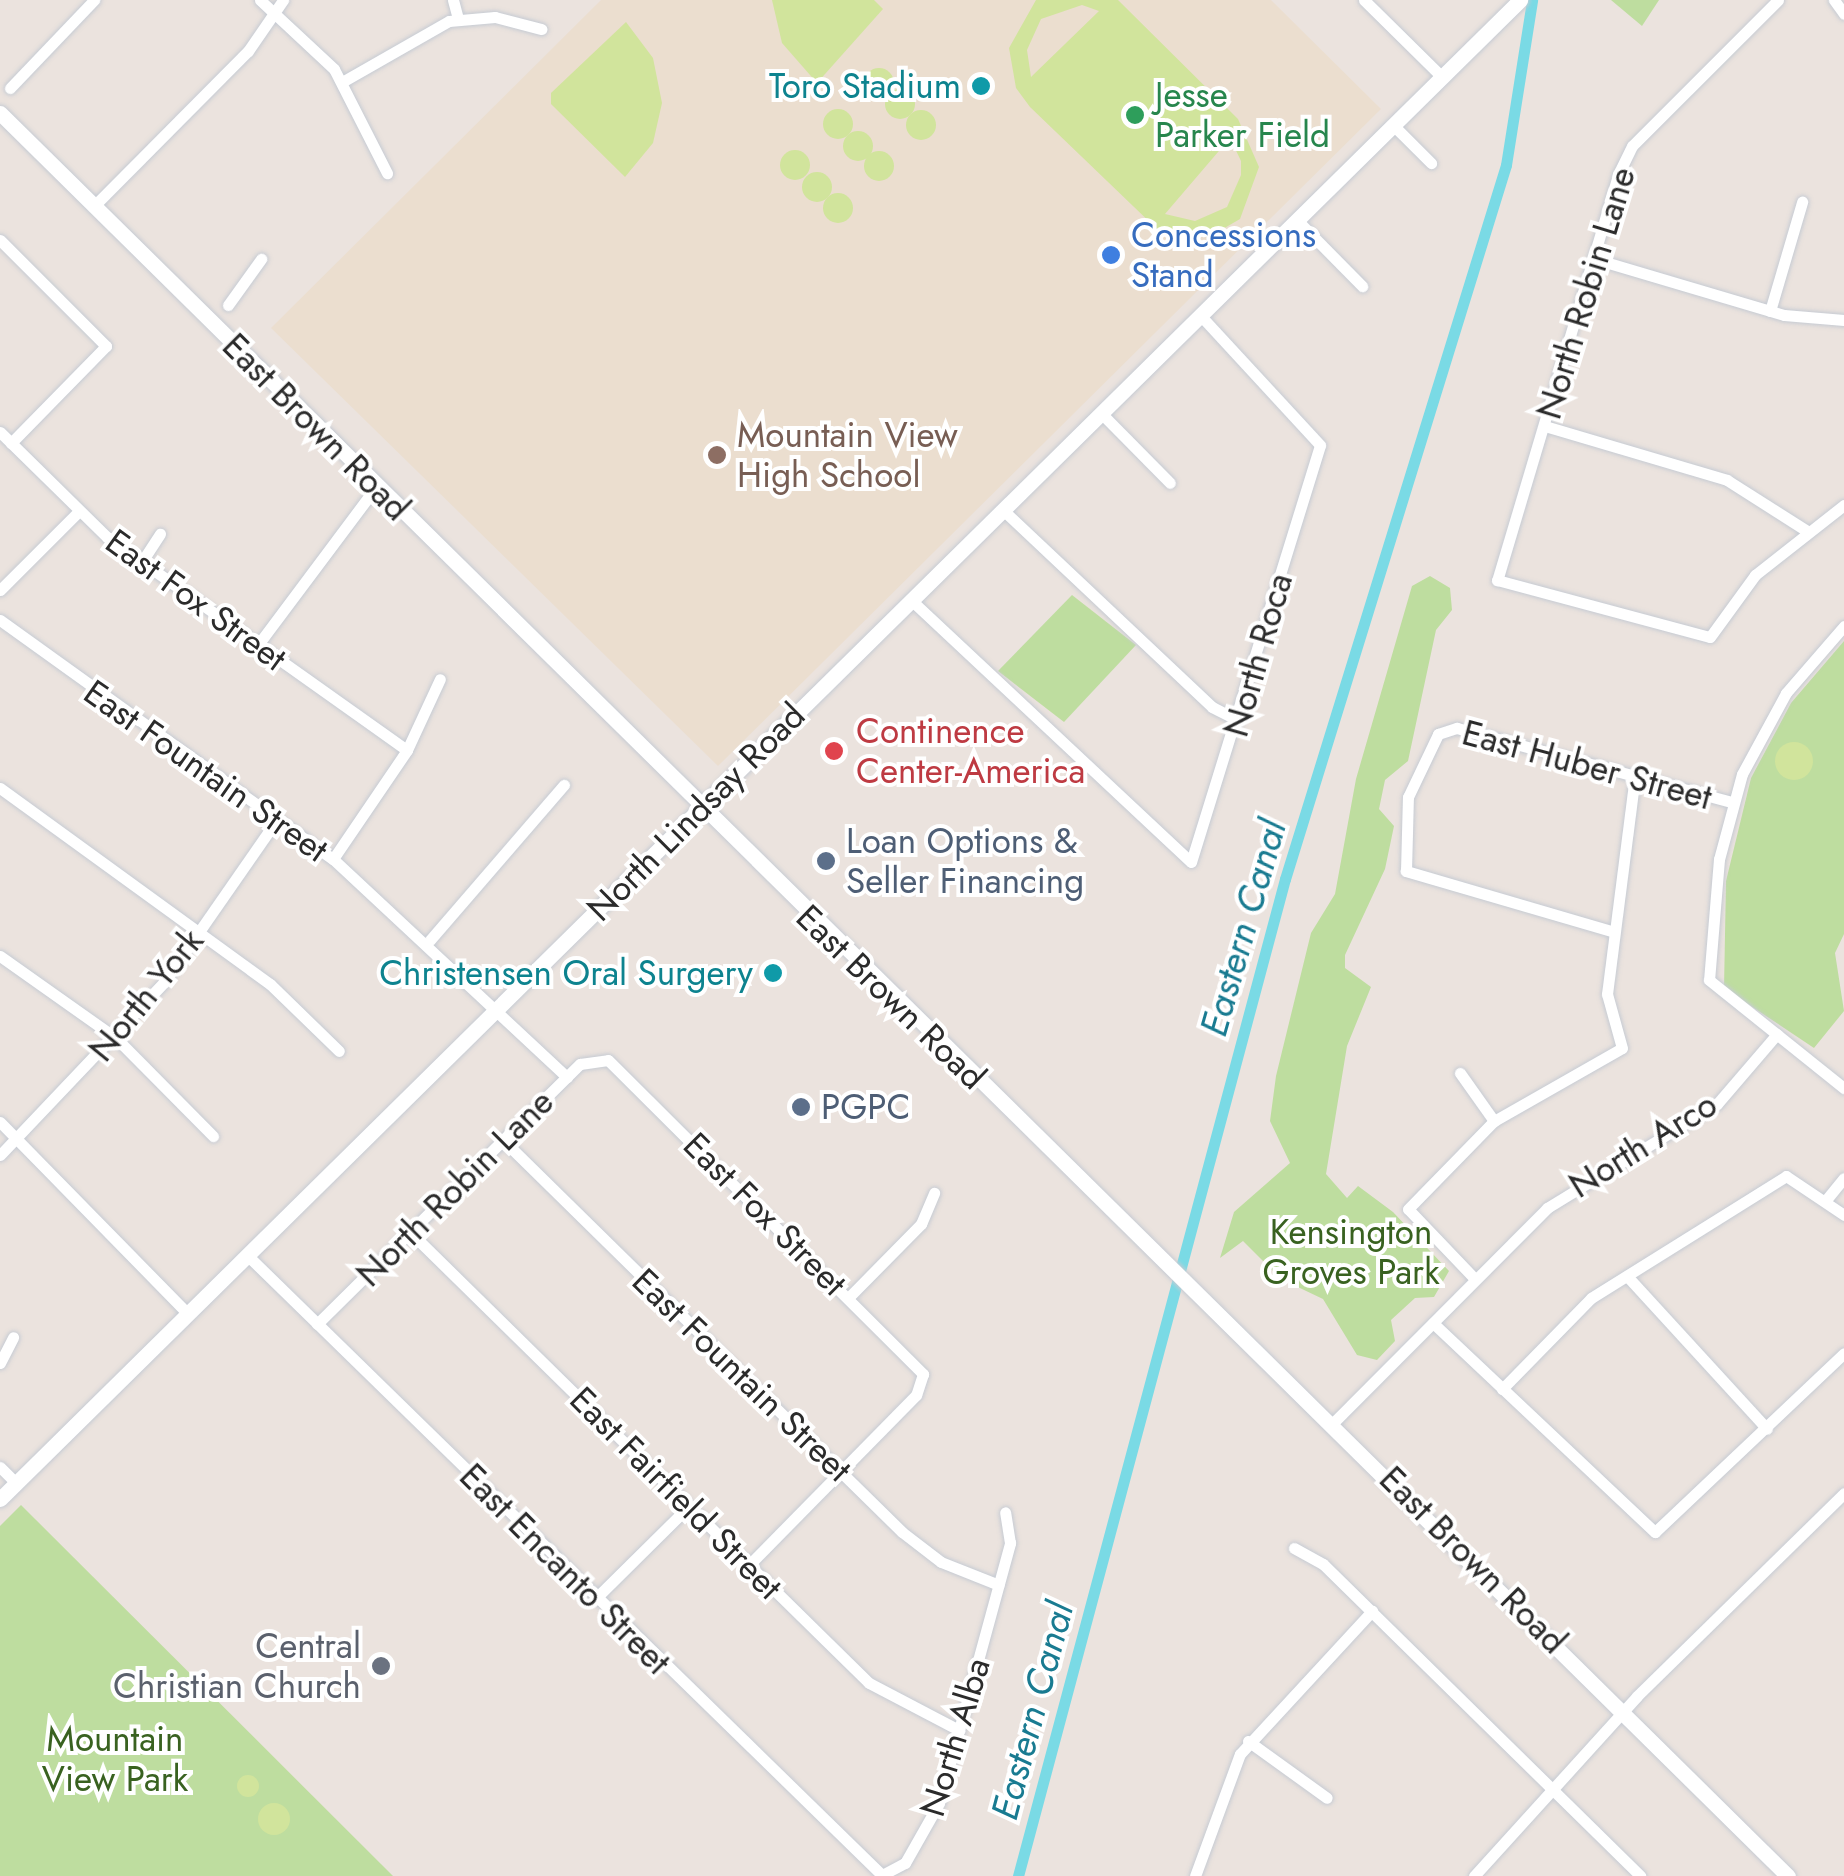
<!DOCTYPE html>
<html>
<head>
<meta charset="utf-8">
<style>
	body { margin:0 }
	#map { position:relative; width:1844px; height:1876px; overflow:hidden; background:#ebe3de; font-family:Jost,sans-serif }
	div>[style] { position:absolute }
	.education>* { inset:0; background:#ebdecf }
	.green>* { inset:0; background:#bedd9f }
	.pitch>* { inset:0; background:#d1e49c }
	.round { border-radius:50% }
	.canal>* { height:11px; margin:-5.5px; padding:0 5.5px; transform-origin:5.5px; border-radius:5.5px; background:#7adae5 }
	.roads { filter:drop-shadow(0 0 2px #c6cbd3) drop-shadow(0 0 2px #c6cbd3) }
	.street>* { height:11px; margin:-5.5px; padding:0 5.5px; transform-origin:5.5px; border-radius:5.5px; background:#fff }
	.secondary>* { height:15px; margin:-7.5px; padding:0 7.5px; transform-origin:7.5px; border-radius:7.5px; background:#fff }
	.dots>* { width:28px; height:28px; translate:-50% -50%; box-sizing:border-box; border:5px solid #fff; border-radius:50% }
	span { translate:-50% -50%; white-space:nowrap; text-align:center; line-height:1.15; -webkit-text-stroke:8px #fff; paint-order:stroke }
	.culture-label { font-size:35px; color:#0d838f }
	.right { translate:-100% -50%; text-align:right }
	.leisure-label { font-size:35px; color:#27864d }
	.left { translate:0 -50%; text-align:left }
	.shop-label { font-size:35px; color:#366cbe }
	.street-label { font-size:35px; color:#2b2b2b }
	.education-label { font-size:35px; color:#785e54 }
	.health-label { font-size:35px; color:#be3a42 }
	.service-label { font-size:35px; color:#4e5e75 }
	.park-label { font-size:35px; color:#396220 }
	.worship-label { font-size:35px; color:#5b616d }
	.water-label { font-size:38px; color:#197b91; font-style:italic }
</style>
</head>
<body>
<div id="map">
	<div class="education">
		<i style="clip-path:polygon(601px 0,1271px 0,1381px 109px,718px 766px,271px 328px)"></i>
	</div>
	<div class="green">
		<i style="clip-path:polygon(1611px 0,1659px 0,1642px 26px)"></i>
		<i style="clip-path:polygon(1430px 576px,1450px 588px,1452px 610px,1436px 630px,1408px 761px,1385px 780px,1379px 809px,1394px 826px,1385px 869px,1345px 955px,1345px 968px,1371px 987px,1347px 1046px,1326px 1174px,1347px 1198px,1358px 1186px,1393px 1212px,1449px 1271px,1434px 1297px,1415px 1298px,1391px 1320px,1395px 1341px,1377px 1360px,1357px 1355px,1323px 1299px,1281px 1279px,1243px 1241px,1220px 1258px,1234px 1212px,1290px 1163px,1270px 1121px,1276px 1076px,1311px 933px,1335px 894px,1356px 779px,1412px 586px)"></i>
		<i style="clip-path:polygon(1072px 595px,1136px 645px,1064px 722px,998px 671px)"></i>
		<i style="clip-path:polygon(1844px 641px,1844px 934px,1835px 953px,1844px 1011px,1814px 1048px,1724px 988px,1726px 881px,1751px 778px,1791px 703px)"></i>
		<i style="clip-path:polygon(21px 1505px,393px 1876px,0 1876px,0 1526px)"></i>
	</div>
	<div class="pitch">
		<i style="clip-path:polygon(772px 0,874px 0,883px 9px,817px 83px,782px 43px)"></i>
		<i style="clip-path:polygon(evenodd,1036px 0,1118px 0,1238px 119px,1259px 167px,1240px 219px,1209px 237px,1159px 231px,1030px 107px,1016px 88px,1009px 48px,1036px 0,1082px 5px,1099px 11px,1031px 77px,1027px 50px,1041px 19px,1082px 5px,1036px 0,1230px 138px,1241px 161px,1241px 175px,1227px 207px,1195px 221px,1165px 214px,1230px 138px)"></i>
		<i style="clip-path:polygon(626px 22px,653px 58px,662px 103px,653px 143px,625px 177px,551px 104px,551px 93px)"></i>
		<i class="round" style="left:864px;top:68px;width:30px;height:30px"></i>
		<i class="round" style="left:885px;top:89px;width:30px;height:30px"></i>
		<i class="round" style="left:823px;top:109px;width:30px;height:30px"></i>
		<i class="round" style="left:906px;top:110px;width:30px;height:30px"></i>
		<i class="round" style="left:843px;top:131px;width:30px;height:30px"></i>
		<i class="round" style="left:780px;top:150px;width:30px;height:30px"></i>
		<i class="round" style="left:864px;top:151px;width:30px;height:30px"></i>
		<i class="round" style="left:802px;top:172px;width:30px;height:30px"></i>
		<i class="round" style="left:823px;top:193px;width:30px;height:30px"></i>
		<i class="round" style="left:1775px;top:742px;width:38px;height:38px"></i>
		<i class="round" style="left:237px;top:1775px;width:22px;height:22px"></i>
		<i class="round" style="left:258px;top:1803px;width:32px;height:32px"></i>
	</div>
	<div class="canal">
		<i style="left:1018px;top:1876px;width:1032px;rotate:-75.01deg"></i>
		<i style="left:1285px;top:879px;width:747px;rotate:-72.8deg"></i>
		<i style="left:1506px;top:165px;width:167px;rotate:-81deg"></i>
	</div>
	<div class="roads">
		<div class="street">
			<i style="left:260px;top:0;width:101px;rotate:43deg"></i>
			<i style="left:334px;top:69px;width:117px;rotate:63deg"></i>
			<i style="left:453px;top:0;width:20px;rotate:75deg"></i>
			<i style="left:1364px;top:0;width:110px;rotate:44.6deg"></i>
			<i style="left:1778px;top:0;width:206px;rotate:135deg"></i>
			<i style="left:1632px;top:146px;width:32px;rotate:116deg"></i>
			<i style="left:1618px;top:175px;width:423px;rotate:106.6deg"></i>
			<i style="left:1497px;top:580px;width:220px;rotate:15deg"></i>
			<i style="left:1710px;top:637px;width:77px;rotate:-54deg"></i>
			<i style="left:1755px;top:575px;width:113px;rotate:-38.2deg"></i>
			<i style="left:1834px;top:0;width:17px;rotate:54deg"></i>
			<i style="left:342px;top:82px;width:123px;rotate:-29.7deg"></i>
			<i style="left:449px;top:21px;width:46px;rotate:-5deg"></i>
			<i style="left:495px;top:17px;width:48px;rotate:14.6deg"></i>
			<i style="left:10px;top:88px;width:122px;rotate:-46.3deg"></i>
			<i style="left:1393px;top:125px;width:54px;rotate:45deg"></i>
			<i style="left:94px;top:206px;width:218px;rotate:-45.2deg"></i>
			<i style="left:248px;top:51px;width:62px;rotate:-55.5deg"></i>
			<i style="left:1297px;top:220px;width:93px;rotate:45.4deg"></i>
			<i style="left:0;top:240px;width:150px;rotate:45deg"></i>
			<i style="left:106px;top:346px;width:136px;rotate:134.4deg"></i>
			<i style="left:1595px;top:259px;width:197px;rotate:16.5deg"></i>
			<i style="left:1784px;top:315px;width:60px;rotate:4.8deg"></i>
			<i style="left:228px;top:305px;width:57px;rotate:-54.3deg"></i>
			<i style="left:1770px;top:311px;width:114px;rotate:-73.6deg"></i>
			<i style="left:1101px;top:413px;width:98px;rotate:45.4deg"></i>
			<i style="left:1545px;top:426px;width:190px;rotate:16.5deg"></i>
			<i style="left:1727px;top:480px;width:95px;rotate:32.5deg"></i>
			<i style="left:0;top:432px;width:150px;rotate:44.5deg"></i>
			<i style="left:107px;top:537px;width:368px;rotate:35.4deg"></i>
			<i style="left:1003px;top:510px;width:287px;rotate:43.3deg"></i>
			<i style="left:1212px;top:707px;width:29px;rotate:27deg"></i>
			<i style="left:141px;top:563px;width:35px;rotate:-57deg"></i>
			<i style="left:0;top:590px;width:112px;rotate:-45deg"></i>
			<i style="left:911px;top:600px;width:383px;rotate:43.1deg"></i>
			<i style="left:1191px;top:862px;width:436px;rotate:-72.8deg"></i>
			<i style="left:1320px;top:445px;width:177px;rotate:-132.7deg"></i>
			<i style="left:0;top:620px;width:410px;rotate:35.7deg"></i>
			<i style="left:333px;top:859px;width:320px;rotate:43deg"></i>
			<i style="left:1844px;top:626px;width:89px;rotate:130.9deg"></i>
			<i style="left:1786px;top:693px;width:92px;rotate:118.5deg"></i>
			<i style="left:1742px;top:774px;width:88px;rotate:105.1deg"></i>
			<i style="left:1719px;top:859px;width:121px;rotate:94.7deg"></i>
			<i style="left:1709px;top:980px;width:173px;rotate:38.7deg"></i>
			<i style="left:257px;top:646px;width:199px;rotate:-53.2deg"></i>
			<i style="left:0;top:788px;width:334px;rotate:36deg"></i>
			<i style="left:270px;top:984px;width:96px;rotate:44.2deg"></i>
			<i style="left:333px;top:859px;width:132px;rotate:-55.8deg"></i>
			<i style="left:407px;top:750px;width:78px;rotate:-65.1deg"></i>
			<i style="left:1611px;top:931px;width:214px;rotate:-163.7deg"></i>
			<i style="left:1406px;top:871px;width:74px;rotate:-88.5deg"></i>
			<i style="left:1408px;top:797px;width:70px;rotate:-64.5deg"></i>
			<i style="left:1438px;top:734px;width:20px;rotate:-18deg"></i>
			<i style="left:1457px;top:728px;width:285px;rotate:15.1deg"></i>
			<i style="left:430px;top:940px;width:205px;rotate:-49.2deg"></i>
			<i style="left:0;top:956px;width:142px;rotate:35.3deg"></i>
			<i style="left:116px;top:1038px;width:138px;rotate:45.3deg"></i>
			<i style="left:1460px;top:1073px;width:59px;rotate:54.7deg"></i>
			<i style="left:0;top:1122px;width:269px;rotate:45.6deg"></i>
			<i style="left:503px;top:1140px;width:559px;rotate:44.49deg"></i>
			<i style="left:902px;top:1532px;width:49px;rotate:37.6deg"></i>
			<i style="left:941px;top:1562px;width:62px;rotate:21.6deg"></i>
			<i style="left:0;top:1155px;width:238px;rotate:-46.5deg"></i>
			<i style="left:164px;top:982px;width:195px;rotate:-55.2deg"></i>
			<i style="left:1826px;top:1200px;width:28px;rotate:-51deg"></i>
			<i style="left:410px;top:1232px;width:643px;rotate:44.5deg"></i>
			<i style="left:869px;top:1683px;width:102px;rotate:27.6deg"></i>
			<i style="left:247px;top:1255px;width:887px;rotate:44.32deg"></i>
			<i style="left:882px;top:1875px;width:26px;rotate:-28deg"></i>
			<i style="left:905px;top:1863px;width:69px;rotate:-60.5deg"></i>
			<i style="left:939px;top:1803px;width:270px;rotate:-74.7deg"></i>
			<i style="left:1010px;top:1543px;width:31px;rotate:-99deg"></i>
			<i style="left:1627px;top:1276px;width:207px;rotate:47.5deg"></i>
			<i style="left:1474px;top:1278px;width:95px;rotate:-133.7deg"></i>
			<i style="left:1408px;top:1209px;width:123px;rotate:-45.7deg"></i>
			<i style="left:1494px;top:1121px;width:147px;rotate:-29.7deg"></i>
			<i style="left:1622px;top:1048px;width:56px;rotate:-105.5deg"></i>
			<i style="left:1607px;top:994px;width:220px;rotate:-82.7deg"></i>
			<i style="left:849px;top:1297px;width:103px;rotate:-45.4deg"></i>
			<i style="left:921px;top:1224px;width:34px;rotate:-67deg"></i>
			<i style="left:1433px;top:1323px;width:305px;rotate:43.3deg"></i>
			<i style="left:1655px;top:1532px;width:260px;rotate:-43.4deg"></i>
			<i style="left:317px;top:1324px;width:370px;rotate:-44.7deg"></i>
			<i style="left:580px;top:1064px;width:28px;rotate:-8deg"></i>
			<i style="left:608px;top:1060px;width:445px;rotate:44.9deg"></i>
			<i style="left:923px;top:1374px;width:22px;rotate:108deg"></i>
			<i style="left:916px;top:1395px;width:238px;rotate:134.5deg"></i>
			<i style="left:0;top:1363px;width:29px;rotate:-63deg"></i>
			<i style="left:1502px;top:1389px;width:127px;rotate:-45.6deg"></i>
			<i style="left:1591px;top:1298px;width:230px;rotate:-32deg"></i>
			<i style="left:1786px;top:1176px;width:70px;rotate:33.9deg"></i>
			<i style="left:1335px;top:1421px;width:301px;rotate:-45.1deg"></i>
			<i style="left:1547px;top:1208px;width:199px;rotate:-31.5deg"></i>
			<i style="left:1717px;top:1104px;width:92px;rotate:-49.4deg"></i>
			<i style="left:0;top:1467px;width:23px;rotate:45deg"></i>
			<i style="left:1294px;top:1548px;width:33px;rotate:29deg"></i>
			<i style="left:1323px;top:1564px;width:445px;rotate:44.5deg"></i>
			<i style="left:595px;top:1599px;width:132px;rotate:-44.7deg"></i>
			<i style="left:1248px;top:1741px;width:97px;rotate:35.8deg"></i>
			<i style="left:1195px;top:1876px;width:130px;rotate:-69.8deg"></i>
			<i style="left:1240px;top:1754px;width:195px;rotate:-47.3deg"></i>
			<i style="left:1474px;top:1876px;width:243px;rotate:-47.8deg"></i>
			<i style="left:1637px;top:1696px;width:290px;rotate:-44.4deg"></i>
		</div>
		<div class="secondary">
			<i style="left:0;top:113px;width:2511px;rotate:44.6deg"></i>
			<i style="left:0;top:1499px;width:2135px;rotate:-44.6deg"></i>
		</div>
	</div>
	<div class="dots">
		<i style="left:981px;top:86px;background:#0f9aa8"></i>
		<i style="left:1135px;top:115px;background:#2e9e5b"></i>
		<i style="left:1111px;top:255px;background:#3f7fe0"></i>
		<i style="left:717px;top:455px;background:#8d6e63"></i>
		<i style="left:834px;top:751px;background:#e0444e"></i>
		<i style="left:826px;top:861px;background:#5c6f8a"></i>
		<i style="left:773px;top:973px;background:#0f9aa8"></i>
		<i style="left:801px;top:1107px;background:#5c6f8a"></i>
		<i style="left:381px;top:1666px;background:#6b7280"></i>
	</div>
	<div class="culture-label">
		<span class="right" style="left:961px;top:86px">Toro Stadium</span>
		<span class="right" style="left:753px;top:973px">Christensen Oral Surgery</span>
	</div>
	<div class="leisure-label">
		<span class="left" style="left:1155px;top:115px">Jesse<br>Parker Field</span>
	</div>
	<div class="shop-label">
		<span class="left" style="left:1131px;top:255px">Concessions<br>Stand</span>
	</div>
	<div class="street-label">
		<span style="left:1586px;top:293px;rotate:-73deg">North Robin Lane</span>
		<span style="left:316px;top:427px;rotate:45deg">East Brown Road</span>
		<span style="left:196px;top:600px;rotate:36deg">East Fox Street</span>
		<span style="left:1258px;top:655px;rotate:-74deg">North Roca</span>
		<span style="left:1587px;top:765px;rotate:15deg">East Huber Street</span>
		<span style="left:206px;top:771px;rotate:35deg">East Fountain Street</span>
		<span style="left:696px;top:812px;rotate:-45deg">North Lindsay Road</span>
		<span style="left:146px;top:995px;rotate:-51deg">North York</span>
		<span style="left:891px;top:997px;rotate:44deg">East Brown Road</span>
		<span style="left:1643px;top:1145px;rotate:-32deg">North Arco</span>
		<span style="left:455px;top:1188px;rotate:-45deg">North Robin Lane</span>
		<span style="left:765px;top:1214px;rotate:45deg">East Fox Street</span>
		<span style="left:742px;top:1375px;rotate:44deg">East Fountain Street</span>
		<span style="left:676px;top:1493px;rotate:45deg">East Fairfield Street</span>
		<span style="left:1473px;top:1560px;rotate:45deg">East Brown Road</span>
		<span style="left:565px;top:1569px;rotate:45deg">East Encanto Street</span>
		<span style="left:955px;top:1737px;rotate:-73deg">North Alba</span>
	</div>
	<div class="education-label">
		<span class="left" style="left:737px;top:455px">Mountain View<br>High School</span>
	</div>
	<div class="health-label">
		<span class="left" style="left:856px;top:751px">Continence<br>Center-America</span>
	</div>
	<div class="service-label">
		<span class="left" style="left:846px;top:861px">Loan Options &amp;<br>Seller Financing</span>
		<span class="left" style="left:821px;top:1107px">PGPC</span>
	</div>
	<div class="park-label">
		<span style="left:1351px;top:1252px">Kensington<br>Groves Park</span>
		<span style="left:115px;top:1759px">Mountain<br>View Park</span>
	</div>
	<div class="worship-label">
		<span class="right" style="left:361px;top:1666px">Central<br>Christian Church</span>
	</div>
	<div class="water-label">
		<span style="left:1243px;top:928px;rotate:-74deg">Eastern Canal</span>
		<span style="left:1032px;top:1711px;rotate:-75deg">Eastern Canal</span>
	</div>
</div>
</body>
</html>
